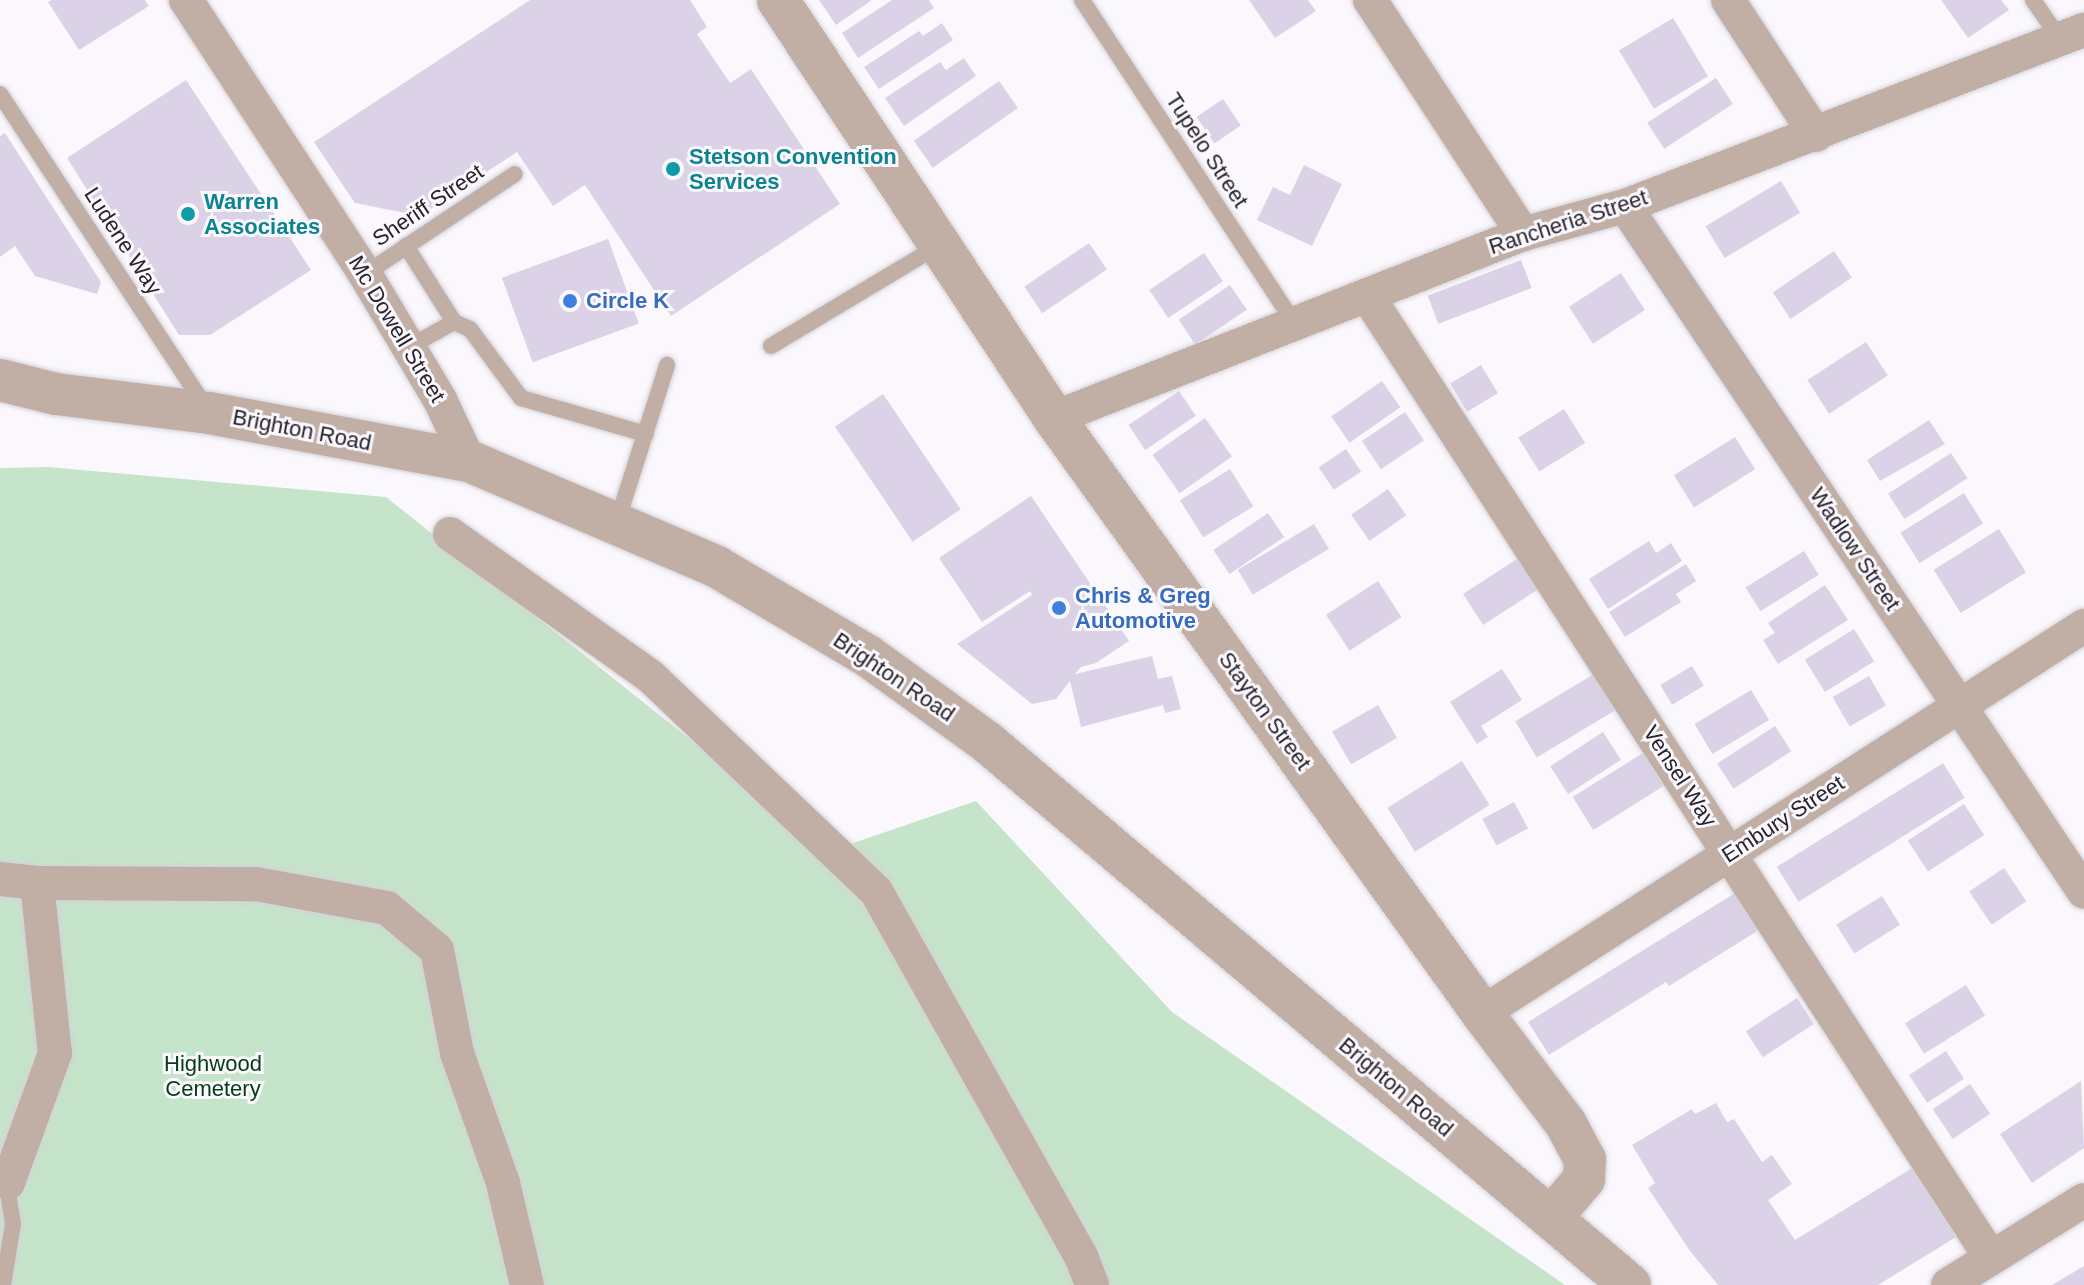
<!DOCTYPE html>
<html>
<head>
<meta charset="utf-8">
<style>
	body { margin:0 }
	#map { position:relative; width:2084px; height:1285px; overflow:hidden; background:#faf8fd; font-family:Arial,sans-serif }
	div>[style] { position:absolute }
	.green>* { inset:0; background:#c6e4ca }
	.building>* { inset:0; background:#dbd2e7; transform-origin:0 0 }
	.roads { filter:drop-shadow(0 0 2px #d4d2d7) drop-shadow(0 0 2px #d4d2d7) }
	.service>* { height:16px; margin:-8px; padding:0 8px; transform-origin:8px; border-radius:8px; background:#c1afa5 }
	.minor>* { height:34px; margin:-17px; padding:0 17px; transform-origin:17px; border-radius:17px; background:#c1afa5 }
	.tertiary>* { height:42px; margin:-21px; padding:0 21px; transform-origin:21px; border-radius:21px; background:#c1afa5 }
	.dots>* { width:22px; height:22px; translate:-50% -50%; box-sizing:border-box; border:4px solid #faf8fd; border-radius:50% }
	span { translate:-50% -50%; white-space:nowrap; text-align:center; line-height:1.15; -webkit-text-stroke:6px #faf8fd; paint-order:stroke }
	.street-label { font-size:22px; color:#27242b }
	.culture-label { font-size:22px; color:#0d838f; font-weight:700 }
	.left { translate:0 -50%; text-align:left }
	.shop-label { font-size:22px; color:#366cbe; font-weight:700 }
	.park-label { font-size:22px; color:#033c16 }
</style>
</head>
<body>
<div id="map">
	<div class="green">
		<i style="clip-path:polygon(48px 467px,386px 497px,830px 851px,976px 801px,1172px 1012px,1565px 1285px,0 1285px,0 468px)"></i>
	</div>
	<div class="building">
		<i style="clip-path:polygon(52px 0,145px 0,149px 6px,79px 50px,48px 2px)"></i>
		<i style="clip-path:polygon(530px 0,690px 0,707px 27px,697px 34px,730px 83px,751px 69px,840px 204px,671px 316px,585px 185px,553px 206px,517px 152px,420px 216px,355px 203px,314px 142px)"></i>
		<i style="clip-path:polygon(819px 0,872px 0,836px 25px)"></i>
		<i style="clip-path:polygon(892px 0,929px 0,934px 8px,858px 58px,842px 33px)"></i>
		<i style="clip-path:polygon(1249px 0,1308px 0,1316px 11px,1275px 38px)"></i>
		<i style="clip-path:polygon(1941px 0,2001px 0,2009px 10px,1968px 38px)"></i>
		<i style="left:1673px;top:18px;width:68px;height:63px;rotate:59deg"></i>
		<i style="clip-path:polygon(942px 23px,953px 40px,879px 89px,864px 67px,919px 31px,923px 36px)"></i>
		<i style="clip-path:polygon(964px 58px,976px 76px,904px 126px,885px 98px,940px 62px,946px 70px)"></i>
		<i style="left:1716px;top:78px;width:31px;height:82px;rotate:57deg"></i>
		<i style="clip-path:polygon(186px 80px,311px 270px,210px 335px,179px 335px,67px 158px)"></i>
		<i style="left:999px;top:81px;width:33px;height:104px;rotate:55deg"></i>
		<i style="left:1223px;top:99px;width:32px;height:32px;rotate:56deg"></i>
		<i style="clip-path:polygon(5px 133px,101px 282px,97px 294px,35px 276px,15px 246px,0 257px,0 136px)"></i>
		<i style="clip-path:polygon(1304px 165px,1342px 184px,1312px 246px,1257px 220px,1273px 187px,1290px 195px)"></i>
		<i style="left:1781px;top:181px;width:37px;height:88px;rotate:59deg"></i>
		<i style="left:608px;top:239px;width:90px;height:113px;rotate:70deg"></i>
		<i style="left:1089px;top:243px;width:32px;height:78px;rotate:56deg"></i>
		<i style="left:1834px;top:251px;width:32px;height:74px;rotate:56deg"></i>
		<i style="left:1204px;top:253px;width:34px;height:66px;rotate:56deg"></i>
		<i style="left:1521px;top:260px;width:30px;height:100px;rotate:69deg"></i>
		<i style="left:1621px;top:273px;width:44px;height:62px;rotate:57deg"></i>
		<i style="left:1230px;top:285px;width:30px;height:62px;rotate:56deg"></i>
		<i style="left:1866px;top:342px;width:40px;height:70px;rotate:57deg"></i>
		<i style="left:1481px;top:365px;width:33px;height:36px;rotate:59deg"></i>
		<i style="left:1382px;top:381px;width:32px;height:62px;rotate:55deg"></i>
		<i style="left:1179px;top:391px;width:30px;height:61px;rotate:56deg"></i>
		<i style="left:883px;top:394px;width:139px;height:58px;rotate:56deg"></i>
		<i style="left:1564px;top:409px;width:40px;height:54px;rotate:58deg"></i>
		<i style="left:1405px;top:412px;width:34px;height:52px;rotate:56deg"></i>
		<i style="left:1205px;top:418px;width:47px;height:64px;rotate:55deg"></i>
		<i style="clip-path:polygon(1929px 420px,1945px 444px,1880px 481px,1867px 460px)"></i>
		<i style="left:1735px;top:437px;width:38px;height:72px;rotate:58deg"></i>
		<i style="left:1346px;top:449px;width:27px;height:33px;rotate:56deg"></i>
		<i style="left:1951px;top:453px;width:30px;height:75px;rotate:57deg"></i>
		<i style="left:1230px;top:469px;width:44px;height:59px;rotate:58deg"></i>
		<i style="left:1388px;top:489px;width:32px;height:45px;rotate:55deg"></i>
		<i style="left:1964px;top:493px;width:36px;height:75px;rotate:58deg"></i>
		<i style="clip-path:polygon(1031px 496px,1129px 641px,1096px 663px,1081px 667px,1075px 674px,1152px 656px,1158px 679px,1172px 676px,1181px 709px,1165px 713px,1163px 705px,1081px 727px,1070px 681px,1056px 699px,1032px 704px,957px 644px,1032px 595px,1030px 591px,982px 622px,939px 558px)"></i>
		<i style="left:1268px;top:513px;width:29px;height:66px;rotate:56deg"></i>
		<i style="left:1314px;top:524px;width:29px;height:89px;rotate:59deg"></i>
		<i style="left:1999px;top:529px;width:51px;height:77px;rotate:58deg"></i>
		<i style="clip-path:polygon(1649px 541px,1656px 553px,1671px 543px,1682px 561px,1608px 609px,1589px 579px)"></i>
		<i style="left:1804px;top:551px;width:28px;height:69px;rotate:58deg"></i>
		<i style="left:1520px;top:557px;width:37px;height:68px;rotate:57deg"></i>
		<i style="clip-path:polygon(1686px 564px,1696px 581px,1676px 594px,1681px 602px,1625px 637px,1609px 612px)"></i>
		<i style="left:1378px;top:581px;width:43px;height:62px;rotate:57deg"></i>
		<i style="clip-path:polygon(1825px 585px,1848px 620px,1778px 664px,1763px 640px,1775px 633px,1768px 623px)"></i>
		<i style="left:1854px;top:629px;width:38px;height:58px;rotate:58deg"></i>
		<i style="left:1692px;top:666px;width:23px;height:37px;rotate:59deg"></i>
		<i style="clip-path:polygon(1502px 669px,1522px 700px,1481px 726px,1488px 737px,1477px 744px,1450px 702px)"></i>
		<i style="left:1594px;top:674px;width:42px;height:92px;rotate:59deg"></i>
		<i style="left:1869px;top:676px;width:34px;height:42px;rotate:60deg"></i>
		<i style="left:1751px;top:690px;width:35px;height:66px;rotate:59deg"></i>
		<i style="left:1378px;top:705px;width:38px;height:53px;rotate:60deg"></i>
		<i style="left:1775px;top:726px;width:30px;height:69px;rotate:57deg"></i>
		<i style="left:1603px;top:732px;width:33px;height:63px;rotate:57deg"></i>
		<i style="left:1643px;top:753px;width:39px;height:83px;rotate:58deg"></i>
		<i style="left:1462px;top:761px;width:52px;height:88px;rotate:58deg"></i>
		<i style="left:1943px;top:763px;width:41px;height:196px;rotate:58deg"></i>
		<i style="left:1514px;top:802px;width:30px;height:36px;rotate:62deg"></i>
		<i style="left:1964px;top:804px;width:37px;height:67px;rotate:57deg"></i>
		<i style="left:2004px;top:868px;width:40px;height:42px;rotate:56deg"></i>
		<i style="clip-path:polygon(1735px 893px,1759px 930px,1669px 986px,1666px 982px,1549px 1055px,1528px 1022px)"></i>
		<i style="left:1882px;top:896px;width:34px;height:54px;rotate:58deg"></i>
		<i style="left:1966px;top:985px;width:36px;height:72px;rotate:58deg"></i>
		<i style="left:1797px;top:998px;width:31px;height:61px;rotate:57deg"></i>
		<i style="left:1946px;top:1051px;width:33px;height:44px;rotate:57deg"></i>
		<i style="clip-path:polygon(2081px 1081px,2084px 1148px,2032px 1183px,2000px 1134px)"></i>
		<i style="left:1970px;top:1084px;width:36px;height:45px;rotate:56deg"></i>
		<i style="clip-path:polygon(1716px 1103px,1727px 1122px,1734px 1119px,1762px 1162px,1772px 1155px,1792px 1184px,1768px 1200px,1795px 1240px,1912px 1168px,1956px 1237px,1878px 1285px,1718px 1285px,1690px 1251px,1648px 1188px,1655px 1183px,1632px 1145px,1692px 1109px,1695px 1114px)"></i>
		<i style="clip-path:polygon(2084px 1266px,2084px 1285px,2052px 1285px)"></i>
	</div>
	<div class="roads">
		<div class="service">
			<i style="left:1082px;top:0;width:388px;rotate:56.7deg"></i>
			<i style="left:2033px;top:0;width:47px;rotate:55.3deg"></i>
			<i style="left:0;top:94px;width:376px;rotate:56.7deg"></i>
			<i style="left:406px;top:246px;width:90px;rotate:57.7deg"></i>
			<i style="left:365px;top:274px;width:180px;rotate:-33.7deg"></i>
			<i style="left:771px;top:346px;width:195px;rotate:-30.9deg"></i>
			<i style="left:409px;top:347px;width:51px;rotate:-29.1deg"></i>
			<i style="left:454px;top:322px;width:17px;rotate:24deg"></i>
			<i style="left:470px;top:329px;width:86px;rotate:53.5deg"></i>
			<i style="left:521px;top:398px;width:130px;rotate:16.1deg"></i>
			<i style="left:617px;top:522px;width:165px;rotate:-72.3deg"></i>
			<i style="left:3px;top:1285px;width:62px;rotate:-80.7deg"></i>
			<i style="left:13px;top:1224px;width:44px;rotate:-99.2deg"></i>
		</div>
		<div class="minor">
			<i style="left:186px;top:0;width:327px;rotate:56.8deg"></i>
			<i style="left:365px;top:274px;width:147px;rotate:59.2deg"></i>
			<i style="left:440px;top:400px;width:68px;rotate:64.6deg"></i>
			<i style="left:1370px;top:0;width:280px;rotate:56.8deg"></i>
			<i style="left:1728px;top:0;width:161px;rotate:56.9deg"></i>
			<i style="left:1625px;top:206px;width:825px;rotate:56.21deg"></i>
			<i style="left:1367px;top:295px;width:1147px;rotate:57.06deg"></i>
			<i style="left:1054px;top:418px;width:504px;rotate:-21.42deg"></i>
			<i style="left:1523px;top:234px;width:106px;rotate:-15.4deg"></i>
			<i style="left:1625px;top:206px;width:492px;rotate:-21deg"></i>
			<i style="left:450px;top:534px;width:245px;rotate:35.4deg"></i>
			<i style="left:650px;top:676px;width:312px;rotate:43.6deg"></i>
			<i style="left:876px;top:891px;width:419px;rotate:60.7deg"></i>
			<i style="left:1081px;top:1256px;width:31px;rotate:69deg"></i>
			<i style="left:0;top:879px;width:37px;rotate:6deg"></i>
			<i style="left:37px;top:883px;width:171px;rotate:84deg"></i>
			<i style="left:55px;top:1053px;width:138px;rotate:109.9deg"></i>
			<i style="left:37px;top:883px;width:219px;rotate:0.3deg"></i>
			<i style="left:256px;top:884px;width:133px;rotate:10.4deg"></i>
			<i style="left:387px;top:908px;width:65px;rotate:40deg"></i>
			<i style="left:437px;top:950px;width:105px;rotate:79deg"></i>
			<i style="left:457px;top:1053px;width:138px;rotate:70.5deg"></i>
			<i style="left:503px;top:1183px;width:105px;rotate:76.8deg"></i>
			<i style="left:1482px;top:1013px;width:716px;rotate:-32.74deg"></i>
			<i style="left:1948px;top:1285px;width:160px;rotate:-32deg"></i>
		</div>
		<div class="tertiary">
			<i style="left:778px;top:0;width:501px;rotate:56.56deg"></i>
			<i style="left:1054px;top:418px;width:733px;rotate:54.27deg"></i>
			<i style="left:1482px;top:1013px;width:139px;rotate:52.9deg"></i>
			<i style="left:1566px;top:1124px;width:40px;rotate:62deg"></i>
			<i style="left:1585px;top:1159px;width:20px;rotate:93deg"></i>
			<i style="left:1584px;top:1179px;width:51px;rotate:130.2deg"></i>
			<i style="left:0;top:380px;width:58px;rotate:14deg"></i>
			<i style="left:56px;top:394px;width:154px;rotate:7.1deg"></i>
			<i style="left:209px;top:413px;width:264px;rotate:10.5deg"></i>
			<i style="left:469px;top:461px;width:270px;rotate:23.1deg"></i>
			<i style="left:717px;top:567px;width:175px;rotate:30.5deg"></i>
			<i style="left:868px;top:656px;width:148px;rotate:35.9deg"></i>
			<i style="left:988px;top:743px;width:840px;rotate:40.17deg"></i>
		</div>
	</div>
	<div class="dots">
		<i style="left:673px;top:169px;background:#0f9aa8"></i>
		<i style="left:188px;top:214px;background:#0f9aa8"></i>
		<i style="left:570px;top:301px;background:#3f7fe0"></i>
		<i style="left:1059px;top:608px;background:#3f7fe0"></i>
	</div>
	<div class="street-label">
		<span style="left:1207px;top:150px;rotate:57deg">Tupelo Street</span>
		<span style="left:428px;top:205px;rotate:-34deg">Sheriff Street</span>
		<span style="left:1568px;top:222px;rotate:-18deg">Rancheria Street</span>
		<span style="left:123px;top:241px;rotate:57deg">Ludene Way</span>
		<span style="left:397px;top:329px;rotate:59deg">Mc Dowell Street</span>
		<span style="left:302px;top:430px;rotate:11deg">Brighton Road</span>
		<span style="left:1855px;top:549px;rotate:56deg">Wadlow Street</span>
		<span style="left:894px;top:677px;rotate:34deg">Brighton Road</span>
		<span style="left:1265px;top:711px;rotate:54deg">Stayton Street</span>
		<span style="left:1680px;top:776px;rotate:57deg">Vensel Way</span>
		<span style="left:1783px;top:819px;rotate:-33deg">Embury Street</span>
		<span style="left:1396px;top:1087px;rotate:40deg">Brighton Road</span>
	</div>
	<div class="culture-label">
		<span class="left" style="left:689px;top:169px">Stetson Convention<br>Services</span>
		<span class="left" style="left:204px;top:214px">Warren<br>Associates</span>
	</div>
	<div class="shop-label">
		<span class="left" style="left:586px;top:301px">Circle K</span>
		<span class="left" style="left:1075px;top:608px">Chris &amp; Greg<br>Automotive</span>
	</div>
	<div class="park-label">
		<span style="left:213px;top:1076px">Highwood<br>Cemetery</span>
	</div>
</div>
</body>
</html>
